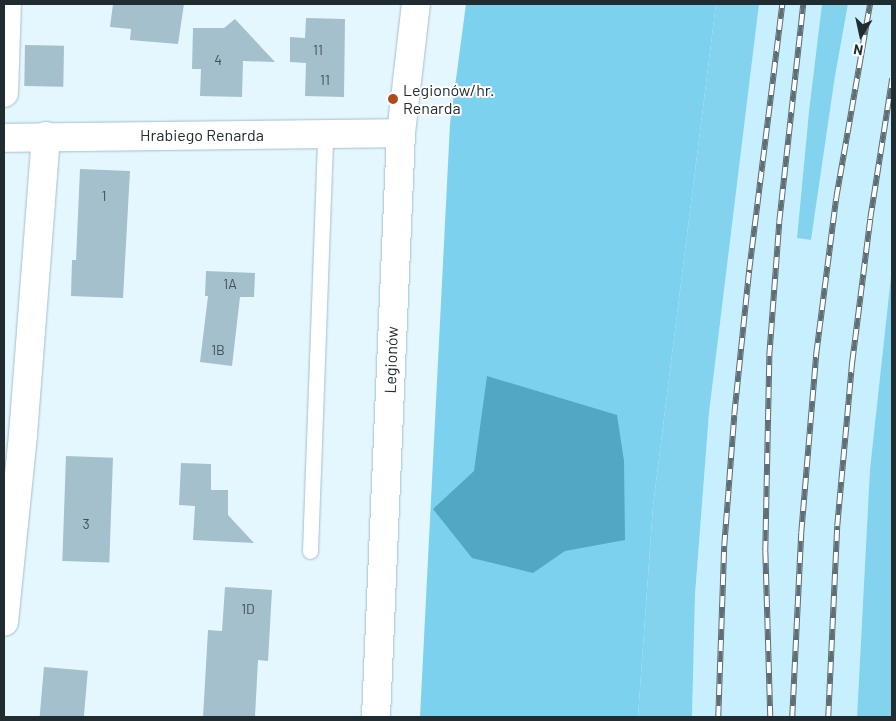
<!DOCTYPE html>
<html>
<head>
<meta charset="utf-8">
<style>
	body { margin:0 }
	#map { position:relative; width:896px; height:721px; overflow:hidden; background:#e5f7fe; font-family:Barlow,sans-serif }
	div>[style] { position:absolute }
	.built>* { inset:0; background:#c7effe }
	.green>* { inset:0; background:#83d2ee }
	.forest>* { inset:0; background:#7cd1ef }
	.water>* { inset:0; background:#51a7c4 }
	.building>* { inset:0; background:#a3c0cc; transform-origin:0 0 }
	.roads { filter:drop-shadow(0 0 1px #a2c0cb) drop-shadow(0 0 1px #a2c0cb) }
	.lane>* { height:15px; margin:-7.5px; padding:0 7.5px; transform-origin:7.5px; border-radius:7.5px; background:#fff }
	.street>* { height:28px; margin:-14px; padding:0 14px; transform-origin:14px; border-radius:14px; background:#fff }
	.secondary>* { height:28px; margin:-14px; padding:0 14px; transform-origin:14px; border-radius:14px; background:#fff }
	.rail>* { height:5.5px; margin-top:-2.75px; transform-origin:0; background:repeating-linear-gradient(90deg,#fff 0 11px,#606e73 0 22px); box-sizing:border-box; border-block:1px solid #606e73 }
	.dots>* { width:14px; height:14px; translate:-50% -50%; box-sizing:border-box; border:2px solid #fff; border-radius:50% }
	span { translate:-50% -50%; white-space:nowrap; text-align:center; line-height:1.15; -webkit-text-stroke:4px #fff; paint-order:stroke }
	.number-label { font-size:14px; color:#415157 }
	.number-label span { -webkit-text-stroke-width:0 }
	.poi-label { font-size:16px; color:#202c30 }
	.left { translate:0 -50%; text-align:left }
	.street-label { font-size:16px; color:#202c30 }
	.frame { position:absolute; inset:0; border:5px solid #202c30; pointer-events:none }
	.north { position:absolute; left:836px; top:10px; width:50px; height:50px; -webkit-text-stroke:4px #fff; paint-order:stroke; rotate:190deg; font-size:14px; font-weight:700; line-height:20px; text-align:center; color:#202c30 }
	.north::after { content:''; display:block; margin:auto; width:18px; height:22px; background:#202c30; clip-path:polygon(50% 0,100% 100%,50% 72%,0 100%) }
</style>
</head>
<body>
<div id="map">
	<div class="built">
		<i style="clip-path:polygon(759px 4px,822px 4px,809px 111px,797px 238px,811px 240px,835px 76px,848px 4px,892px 4px,892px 267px,870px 469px,857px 717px,692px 717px,695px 595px,709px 413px)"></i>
	</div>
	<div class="green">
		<i style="clip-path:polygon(716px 4px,759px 4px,709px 413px,695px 595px,692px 717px,638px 717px,653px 506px)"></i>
		<i style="clip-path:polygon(822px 4px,848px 4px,835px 76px,811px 240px,797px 238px,809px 111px)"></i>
		<i style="clip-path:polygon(892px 267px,892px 717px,857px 717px,870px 469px)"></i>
	</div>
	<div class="forest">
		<i style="clip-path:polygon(466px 4px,716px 4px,653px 506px,638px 717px,420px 717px,450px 124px)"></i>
	</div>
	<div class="water">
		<i style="clip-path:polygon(487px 376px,617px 415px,624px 461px,625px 540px,565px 551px,533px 573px,472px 558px,433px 509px,474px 471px)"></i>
	</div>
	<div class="building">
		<i style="clip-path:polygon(113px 4px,184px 4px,178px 44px,130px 40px,131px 29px,110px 27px)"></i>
		<i style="clip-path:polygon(306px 18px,345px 19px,344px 97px,305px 96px,306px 63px,290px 62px,290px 37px,305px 38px)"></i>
		<i style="clip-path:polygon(235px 19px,275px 62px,243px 61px,242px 97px,200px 96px,201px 69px,192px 69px,193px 28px,224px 28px)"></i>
		<i style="left:25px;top:45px;width:39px;height:41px;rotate:1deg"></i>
		<i style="clip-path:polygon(80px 169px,130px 171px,123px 298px,71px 296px,72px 260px,76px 260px)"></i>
		<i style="clip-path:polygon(206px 271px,255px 273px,254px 297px,240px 297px,232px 366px,200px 362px,208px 296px,205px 296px)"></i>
		<i style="left:66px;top:456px;width:47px;height:105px;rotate:2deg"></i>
		<i style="clip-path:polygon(181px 463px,211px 464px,211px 490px,228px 490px,228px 515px,254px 543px,193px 540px,195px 506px,179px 505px)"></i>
		<i style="clip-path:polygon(225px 587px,272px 590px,268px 661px,258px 660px,255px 717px,203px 717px,208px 630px,222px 631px)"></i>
		<i style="left:44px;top:667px;width:44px;height:50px;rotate:5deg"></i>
	</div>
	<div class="roads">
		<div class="lane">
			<i style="left:310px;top:551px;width:417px;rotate:-87.9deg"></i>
		</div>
		<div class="street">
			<i style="left:4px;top:93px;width:89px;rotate:-88.1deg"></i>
			<i style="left:4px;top:138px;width:397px;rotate:-0.7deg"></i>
			<i style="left:4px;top:622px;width:188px;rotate:-84.2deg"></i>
			<i style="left:23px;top:435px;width:300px;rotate:-85.6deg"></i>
		</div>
		<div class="secondary">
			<i style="left:376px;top:717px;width:585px;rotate:-87.55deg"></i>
			<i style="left:401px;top:133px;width:130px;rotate:-83.4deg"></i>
		</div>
	</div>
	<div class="rail">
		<i style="left:718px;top:717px;width:171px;rotate:-88deg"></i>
		<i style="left:724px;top:546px;width:131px;rotate:-85.6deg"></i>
		<i style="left:734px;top:415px;width:146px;rotate:-84.1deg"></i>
		<i style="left:749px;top:270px;width:268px;rotate:-82.9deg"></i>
		<i style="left:770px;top:717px;width:165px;rotate:-91.7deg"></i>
		<i style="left:765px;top:552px;width:196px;rotate:-88.8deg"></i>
		<i style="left:769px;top:356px;width:134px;rotate:-85.7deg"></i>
		<i style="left:779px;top:222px;width:219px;rotate:-83.7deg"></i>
		<i style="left:792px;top:717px;width:184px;rotate:-87.2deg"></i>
		<i style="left:801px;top:533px;width:180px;rotate:-85.2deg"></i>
		<i style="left:816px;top:354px;width:157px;rotate:-82.7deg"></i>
		<i style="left:836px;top:198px;width:197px;rotate:-80.1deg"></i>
		<i style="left:828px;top:717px;width:191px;rotate:-87.3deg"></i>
		<i style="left:837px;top:526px;width:165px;rotate:-84.8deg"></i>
		<i style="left:852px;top:362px;width:144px;rotate:-82.8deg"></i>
		<i style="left:870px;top:219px;width:142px;rotate:-81.1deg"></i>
	</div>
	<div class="dots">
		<i style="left:393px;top:99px;background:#af4b19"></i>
	</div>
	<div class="number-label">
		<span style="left:318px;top:50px">11</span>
		<span style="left:218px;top:60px">4</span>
		<span style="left:325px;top:80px">11</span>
		<span style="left:104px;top:196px">1</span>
		<span style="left:230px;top:284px">1A</span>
		<span style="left:218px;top:350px">1B</span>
		<span style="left:86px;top:524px">3</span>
		<span style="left:248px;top:609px">1D</span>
	</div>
	<div class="poi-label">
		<span class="left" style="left:403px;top:99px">Legionów/hr.<br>Renarda</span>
	</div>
	<div class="street-label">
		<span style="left:202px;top:135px">Hrabiego Renarda</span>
		<span style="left:391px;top:360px;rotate:-88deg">Legionów</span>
	</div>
	<div class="frame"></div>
	<div class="north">N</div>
</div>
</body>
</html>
